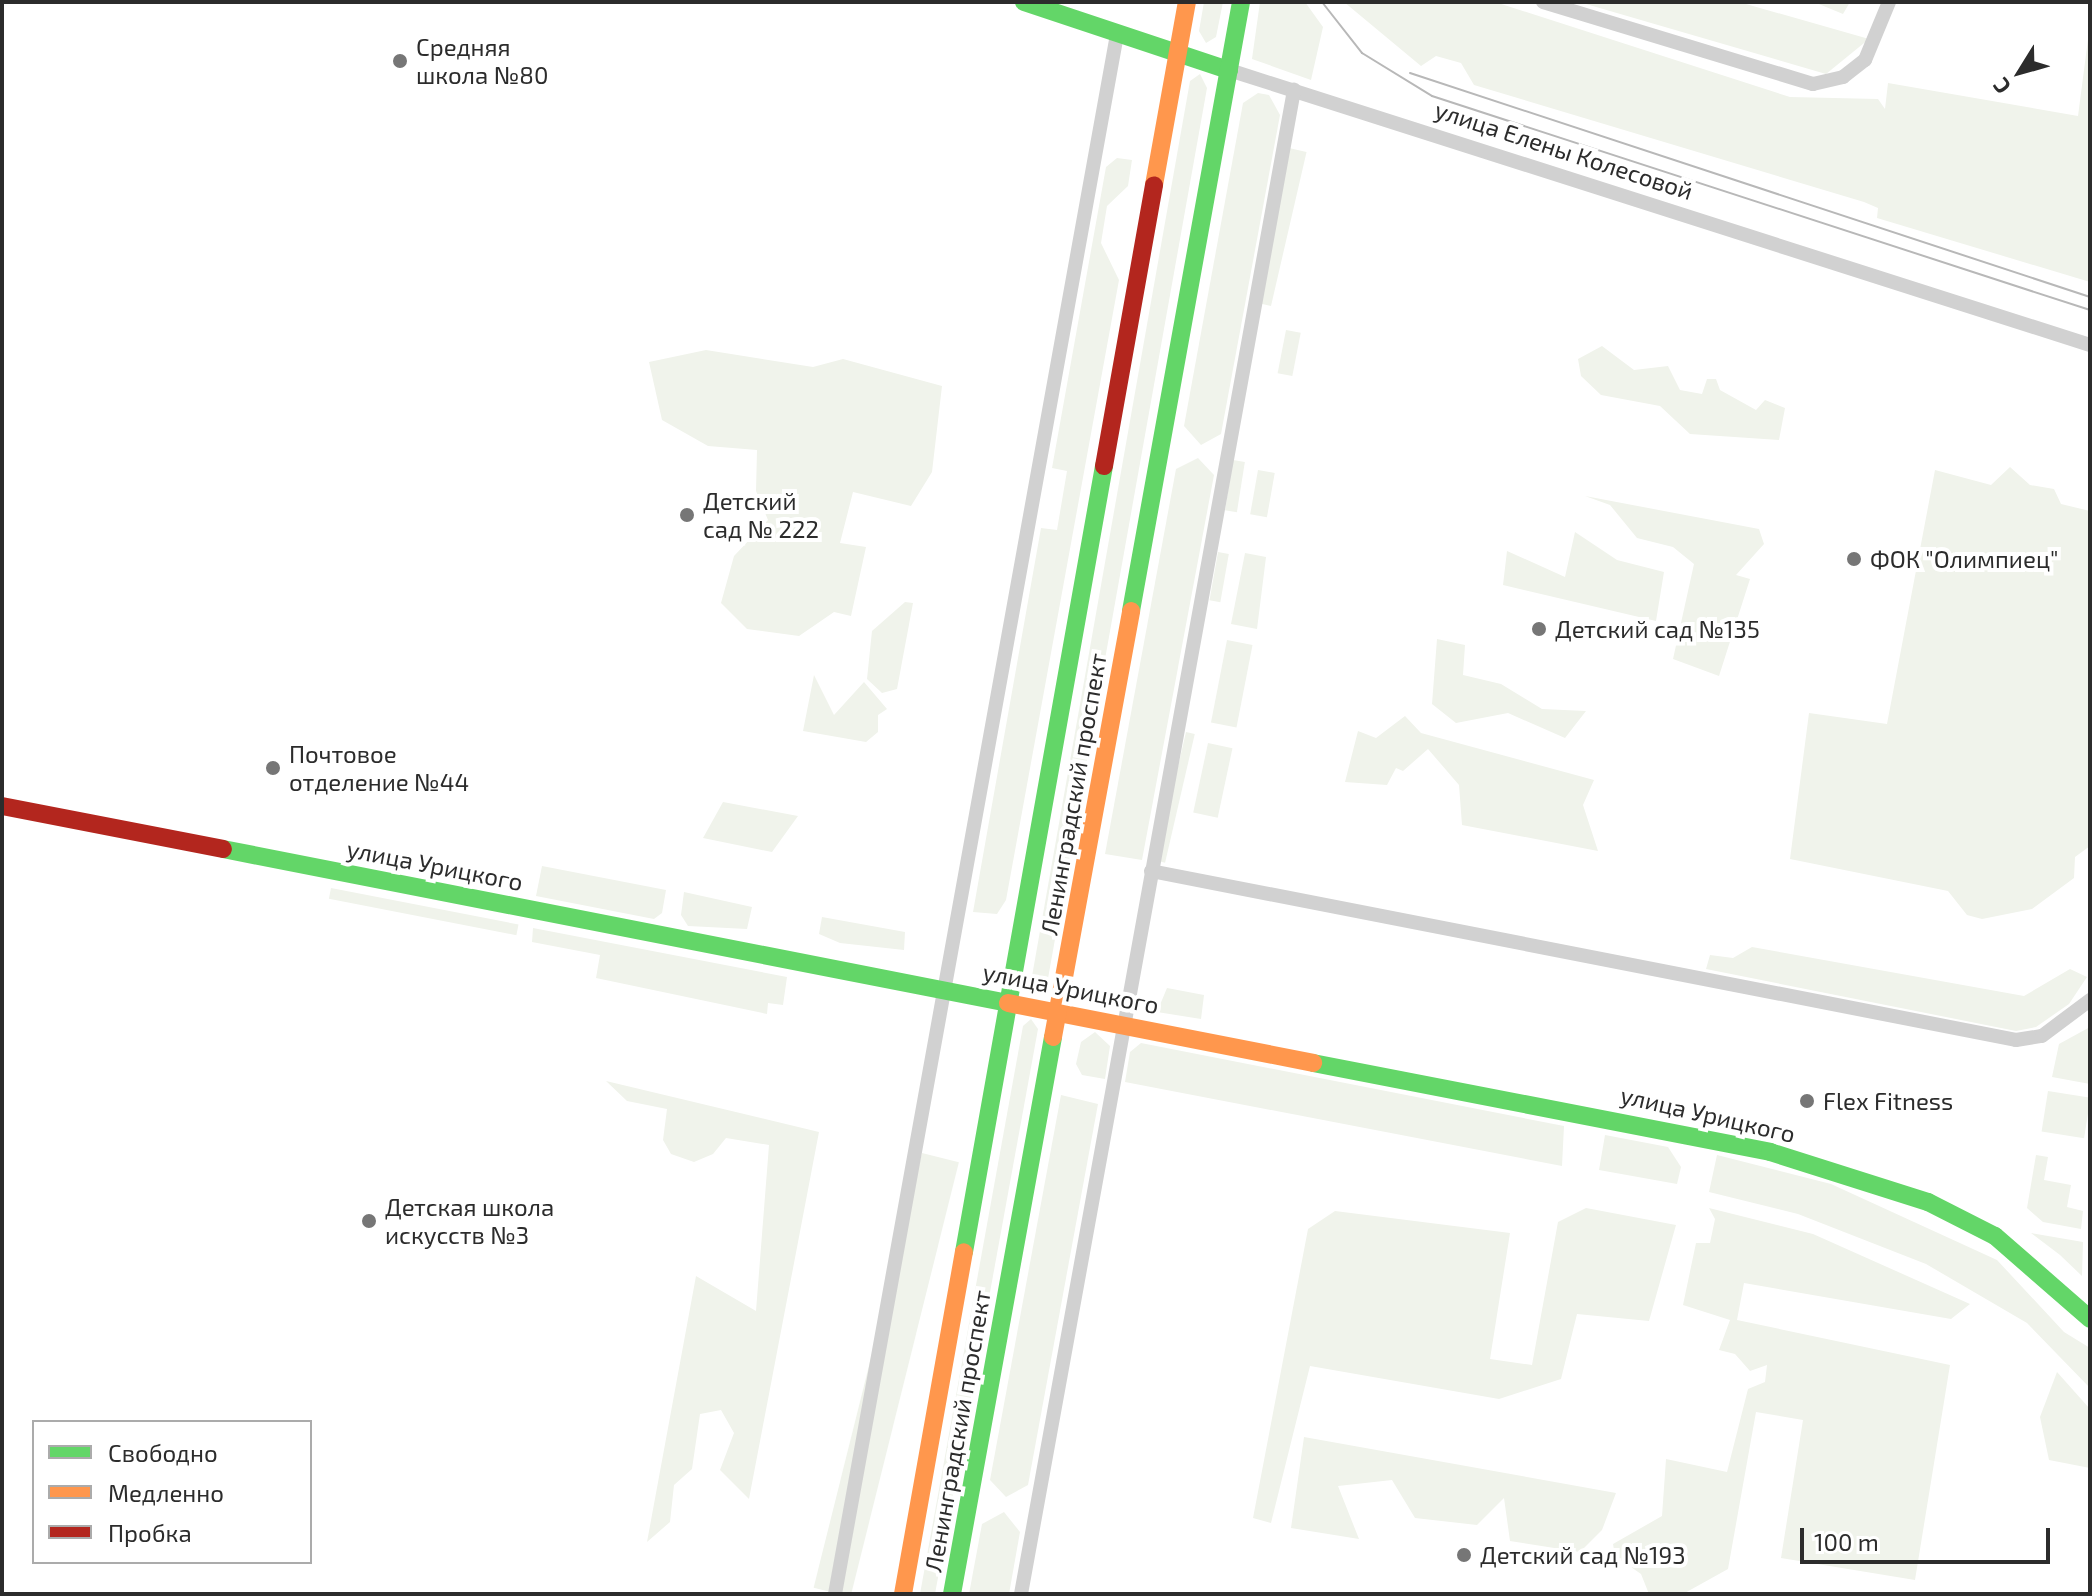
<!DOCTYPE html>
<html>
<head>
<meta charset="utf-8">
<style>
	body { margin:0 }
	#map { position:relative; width:2092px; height:1596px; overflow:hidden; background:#fff; font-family:"Exo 2",sans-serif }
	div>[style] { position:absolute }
	.green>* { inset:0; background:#f0f3eb; transform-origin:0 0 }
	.street>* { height:14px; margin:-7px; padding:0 7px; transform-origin:7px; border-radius:7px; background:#d1d1d1 }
	.fast>* { height:18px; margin:-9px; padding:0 9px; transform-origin:9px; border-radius:9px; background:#63d668 }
	.slow>* { height:18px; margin:-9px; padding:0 9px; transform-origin:9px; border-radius:9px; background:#ff974d }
	.jam>* { height:18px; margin:-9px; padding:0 9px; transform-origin:9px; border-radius:9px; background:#b3261e }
	.tram>* { height:2px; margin:-1px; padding:0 1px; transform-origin:1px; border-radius:1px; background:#b8b8b8 }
	.dots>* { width:22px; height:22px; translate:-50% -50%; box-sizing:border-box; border:4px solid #fff; border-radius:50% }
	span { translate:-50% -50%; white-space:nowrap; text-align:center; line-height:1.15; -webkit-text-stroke:8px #fff; paint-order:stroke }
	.poi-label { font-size:24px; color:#2c2c2c }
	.left { translate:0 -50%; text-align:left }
	.street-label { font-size:24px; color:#2c2c2c }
	.frame { position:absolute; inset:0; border:4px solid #2c2c2c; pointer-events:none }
	.legend { position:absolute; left:32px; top:1420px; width:280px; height:144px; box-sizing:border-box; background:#fff; border:2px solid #ababab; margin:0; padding:10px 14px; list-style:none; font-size:24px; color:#2c2c2c }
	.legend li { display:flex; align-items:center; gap:16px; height:40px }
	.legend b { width:40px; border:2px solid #ababab }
	.north { position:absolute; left:1980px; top:32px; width:80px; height:80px; -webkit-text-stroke:6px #fff; paint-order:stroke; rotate:233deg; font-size:22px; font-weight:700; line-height:32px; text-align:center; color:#2c2c2c }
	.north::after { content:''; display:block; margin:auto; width:28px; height:36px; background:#2c2c2c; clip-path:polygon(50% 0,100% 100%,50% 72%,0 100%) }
	.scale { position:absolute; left:1800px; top:1528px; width:250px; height:36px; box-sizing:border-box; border:4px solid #2c2c2c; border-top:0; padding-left:10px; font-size:24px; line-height:28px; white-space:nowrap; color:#2c2c2c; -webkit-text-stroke:6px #fff; paint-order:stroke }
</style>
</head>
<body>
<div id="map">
	<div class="green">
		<i style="clip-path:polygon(1204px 2px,1223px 2px,1216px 37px,1206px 43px,1199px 31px)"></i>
		<i style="clip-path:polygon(1260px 2px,1305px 2px,1323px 27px,1311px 80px,1252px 59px)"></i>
		<i style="clip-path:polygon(1344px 2px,1495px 2px,1790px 97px,1878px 99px,1885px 109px,1888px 83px,2078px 116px,2090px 24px,2090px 282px,1877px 218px,1878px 208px,1864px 202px,1474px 85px,1461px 63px,1436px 56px,1421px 66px)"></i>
		<i style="clip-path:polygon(1579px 2px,1739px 2px,1869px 39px,1826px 74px)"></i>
		<i style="clip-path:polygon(1814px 2px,1850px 2px,1843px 14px)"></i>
		<i style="clip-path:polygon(1200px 74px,1207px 88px,1047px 984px,1038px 991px,1031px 982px,1190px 81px)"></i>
		<i style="clip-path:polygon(1258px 93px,1269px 95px,1280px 115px,1221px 434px,1201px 445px,1184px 426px,1243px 103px)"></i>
		<i style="left:1289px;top:148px;width:18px;height:158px;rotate:13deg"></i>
		<i style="clip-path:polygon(1117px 158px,1132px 160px,1128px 186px,1107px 206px,1101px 243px,1119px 280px,1006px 900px,997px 914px,973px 912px,1041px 528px,1057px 530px,1067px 471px,1052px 468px,1106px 167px)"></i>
		<i style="left:1286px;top:330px;width:15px;height:44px;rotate:11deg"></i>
		<i style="clip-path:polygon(1602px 346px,1634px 370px,1668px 366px,1680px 390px,1702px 394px,1707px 379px,1716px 379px,1720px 390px,1756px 410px,1765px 400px,1785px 408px,1779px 440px,1690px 434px,1660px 406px,1601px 395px,1581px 376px,1578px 359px)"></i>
		<i style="clip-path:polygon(706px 350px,813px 367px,843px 359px,942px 386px,932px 472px,911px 506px,853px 492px,840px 543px,866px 547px,851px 616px,834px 612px,799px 636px,747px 629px,721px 603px,734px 556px,768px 520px,756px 491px,757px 450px,708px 446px,662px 420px,649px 362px)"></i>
		<i style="clip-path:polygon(1198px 458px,1214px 475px,1142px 860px,1105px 854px,1176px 469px)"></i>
		<i style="left:1233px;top:460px;width:12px;height:51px;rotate:9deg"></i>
		<i style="clip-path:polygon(2010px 467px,2030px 485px,2054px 489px,2061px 504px,2090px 511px,2090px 846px,2075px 857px,2074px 878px,2032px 909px,1982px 919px,1967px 915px,1948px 891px,1790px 859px,1809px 713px,1887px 724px,1935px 470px,1991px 485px)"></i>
		<i style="left:1258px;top:470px;width:17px;height:45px;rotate:10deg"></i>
		<i style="clip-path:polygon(1585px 496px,1759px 529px,1764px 544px,1736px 575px,1750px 579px,1719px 676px,1673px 659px,1694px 564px,1673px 547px,1637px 538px,1610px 505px)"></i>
		<i style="clip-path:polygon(1575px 532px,1617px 560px,1664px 572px,1656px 621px,1503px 585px,1507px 551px,1565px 577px)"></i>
		<i style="left:1218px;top:552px;width:11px;height:49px;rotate:10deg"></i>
		<i style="clip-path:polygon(1245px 553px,1266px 557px,1257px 629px,1231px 624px)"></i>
		<i style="clip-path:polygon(905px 602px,913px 603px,897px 689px,882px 693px,867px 679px,872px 631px)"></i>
		<i style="clip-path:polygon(1437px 639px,1465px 645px,1463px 675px,1501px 684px,1542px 709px,1586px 711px,1565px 738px,1508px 713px,1456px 723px,1432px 704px)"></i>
		<i style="left:1227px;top:640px;width:26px;height:84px;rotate:11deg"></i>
		<i style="clip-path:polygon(814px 675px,834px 715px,864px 682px,887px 709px,878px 715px,878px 732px,866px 742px,803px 731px)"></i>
		<i style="clip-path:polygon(1405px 716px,1421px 733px,1594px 780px,1583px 805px,1598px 851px,1462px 825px,1459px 785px,1428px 749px,1403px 771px,1396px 768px,1387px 785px,1345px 782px,1358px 731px,1376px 738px)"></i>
		<i style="left:1186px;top:732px;width:9px;height:132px;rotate:13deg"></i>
		<i style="left:1208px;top:743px;width:25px;height:71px;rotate:12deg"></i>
		<i style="clip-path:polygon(723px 802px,798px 816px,772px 852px,703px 838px)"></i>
		<i style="clip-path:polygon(542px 866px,666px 890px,662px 913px,654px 919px,536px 896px)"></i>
		<i style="left:331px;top:888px;width:191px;height:11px;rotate:11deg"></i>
		<i style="clip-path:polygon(684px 892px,752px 907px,747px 929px,688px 926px,681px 915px)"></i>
		<i style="clip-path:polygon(822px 917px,905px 932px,904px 950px,840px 943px,819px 934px)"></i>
		<i style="clip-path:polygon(533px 928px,787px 977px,783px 1005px,768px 1003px,767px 1014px,596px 978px,600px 955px,532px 942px)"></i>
		<i style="clip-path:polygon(1752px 947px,2024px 996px,2070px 969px,2087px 977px,2069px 1004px,2036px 1027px,2016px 1031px,1706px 969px,1710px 955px,1733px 958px)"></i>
		<i style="clip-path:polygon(1167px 988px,1204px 995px,1201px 1019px,1157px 1012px)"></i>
		<i style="clip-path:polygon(1031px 1019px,1038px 1029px,935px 1594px,920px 1594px,1023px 1026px)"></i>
		<i style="clip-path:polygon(2090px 1027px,2090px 1084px,2052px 1077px,2059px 1044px)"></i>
		<i style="clip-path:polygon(1095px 1032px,1110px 1046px,1105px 1079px,1082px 1075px,1076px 1064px,1081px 1042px)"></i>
		<i style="clip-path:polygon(1141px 1043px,1564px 1126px,1562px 1166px,1125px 1082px,1130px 1052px)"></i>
		<i style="clip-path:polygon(606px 1081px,819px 1132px,749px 1499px,720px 1470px,734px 1433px,721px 1410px,700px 1414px,692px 1469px,674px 1485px,670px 1522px,647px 1542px,696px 1276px,756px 1311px,769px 1145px,726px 1138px,713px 1154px,694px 1162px,671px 1154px,663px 1140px,667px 1109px,627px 1101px)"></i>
		<i style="left:2048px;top:1091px;width:43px;height:41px;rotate:9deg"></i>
		<i style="clip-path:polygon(1061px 1095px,1098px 1104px,1028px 1485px,1006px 1497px,990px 1480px)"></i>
		<i style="clip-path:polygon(1605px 1135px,1668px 1147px,1681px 1167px,1677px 1184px,1599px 1170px)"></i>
		<i style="left:922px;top:1153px;width:38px;height:448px;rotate:14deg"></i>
		<i style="clip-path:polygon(1717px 1155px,1831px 1184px,1997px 1260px,2064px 1332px,2090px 1348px,2090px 1388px,2027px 1323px,1926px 1264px,1798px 1214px,1709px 1192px)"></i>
		<i style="clip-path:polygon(2036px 1155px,2048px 1157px,2044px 1180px,2071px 1185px,2067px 1207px,2083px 1211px,2081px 1229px,2043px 1222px,2027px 1208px)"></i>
		<i style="clip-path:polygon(1586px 1208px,1676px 1225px,1649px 1321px,1577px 1314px,1561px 1379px,1499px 1399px,1310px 1366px,1271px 1523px,1253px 1518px,1308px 1229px,1335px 1211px,1510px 1233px,1490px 1359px,1532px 1365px,1558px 1222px)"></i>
		<i style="clip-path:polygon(1709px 1208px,1813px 1234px,1970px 1304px,1951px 1319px,1744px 1283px,1737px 1320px,1950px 1365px,1915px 1580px,1781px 1558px,1803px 1420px,1756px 1412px,1728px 1569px,1683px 1594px,1649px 1594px,1641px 1574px,1615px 1556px,1613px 1544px,1662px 1516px,1666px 1459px,1727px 1472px,1748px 1389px,1765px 1382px,1767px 1365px,1750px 1371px,1735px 1354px,1719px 1350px,1730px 1320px,1683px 1305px,1696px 1243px,1710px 1243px,1715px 1219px)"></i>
		<i style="clip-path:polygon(2031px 1233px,2083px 1242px,2082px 1276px,2060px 1255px)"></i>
		<i style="clip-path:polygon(2057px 1372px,2090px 1409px,2090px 1468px,2049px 1460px,2040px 1417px)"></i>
		<i style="clip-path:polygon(1304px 1437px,1616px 1493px,1602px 1530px,1580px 1552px,1510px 1541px,1504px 1498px,1477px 1525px,1415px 1518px,1392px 1480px,1338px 1486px,1359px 1539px,1291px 1528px)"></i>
		<i style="clip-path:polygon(1004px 1512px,1020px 1532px,1009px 1594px,969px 1594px,982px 1524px)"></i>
	</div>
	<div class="street">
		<i style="left:1543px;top:2px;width:282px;rotate:16.9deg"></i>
		<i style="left:1813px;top:84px;width:31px;rotate:-13deg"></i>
		<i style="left:1843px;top:77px;width:28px;rotate:-38deg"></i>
		<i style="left:1865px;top:60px;width:63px;rotate:-67.5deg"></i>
		<i style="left:1229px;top:70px;width:904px;rotate:17.71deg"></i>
		<i style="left:1151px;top:871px;width:881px;rotate:11.05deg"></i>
		<i style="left:2016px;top:1040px;width:26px;rotate:-9deg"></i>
		<i style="left:2042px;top:1036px;width:60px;rotate:-36.9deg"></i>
		<i style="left:835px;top:1594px;width:1585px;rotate:-79.75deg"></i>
		<i style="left:1021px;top:1594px;width:1529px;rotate:-79.71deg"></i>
	</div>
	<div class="fast">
		<i style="left:1024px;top:2px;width:216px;rotate:18.4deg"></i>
		<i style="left:1131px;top:611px;width:619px;rotate:-79.76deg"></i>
		<i style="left:223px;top:849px;width:800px;rotate:11.1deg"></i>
		<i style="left:1313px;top:1063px;width:466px;rotate:11deg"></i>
		<i style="left:1770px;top:1152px;width:166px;rotate:17.6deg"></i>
		<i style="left:1928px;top:1202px;width:75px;rotate:26.9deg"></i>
		<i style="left:1995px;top:1236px;width:126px;rotate:41.1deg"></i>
		<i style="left:964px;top:1252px;width:798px;rotate:-79.9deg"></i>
		<i style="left:952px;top:1594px;width:566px;rotate:-79.72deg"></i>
	</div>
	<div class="slow">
		<i style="left:1154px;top:185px;width:186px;rotate:-79.8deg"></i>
		<i style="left:1008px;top:1003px;width:311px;rotate:11.1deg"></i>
		<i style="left:1053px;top:1037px;width:433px;rotate:-79.6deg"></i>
		<i style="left:903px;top:1594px;width:347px;rotate:-79.9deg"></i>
	</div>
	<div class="jam">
		<i style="left:1104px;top:466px;width:285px;rotate:-79.9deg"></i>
		<i style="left:2px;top:806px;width:225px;rotate:11deg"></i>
	</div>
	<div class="tram">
		<i style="left:1322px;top:2px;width:65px;rotate:51.9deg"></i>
		<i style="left:1362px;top:53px;width:82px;rotate:31.6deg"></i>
		<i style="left:1432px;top:96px;width:692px;rotate:18.02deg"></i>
		<i style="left:1410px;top:73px;width:716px;rotate:18.23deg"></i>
	</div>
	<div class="dots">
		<i style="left:400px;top:61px;background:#767676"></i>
		<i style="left:687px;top:515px;background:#767676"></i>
		<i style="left:1854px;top:559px;background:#767676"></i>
		<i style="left:1539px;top:629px;background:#767676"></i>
		<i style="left:273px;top:768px;background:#767676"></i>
		<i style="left:1807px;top:1101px;background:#767676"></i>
		<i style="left:369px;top:1221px;background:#767676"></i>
		<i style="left:1464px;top:1555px;background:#767676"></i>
	</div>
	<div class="poi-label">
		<span class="left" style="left:416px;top:61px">Средняя<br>школа №80</span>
		<span class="left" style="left:703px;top:515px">Детский<br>сад № 222</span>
		<span class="left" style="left:1870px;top:559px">ФОК "Олимпиец"</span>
		<span class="left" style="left:1555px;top:629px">Детский сад №135</span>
		<span class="left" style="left:289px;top:768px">Почтовое<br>отделение №44</span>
		<span class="left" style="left:1823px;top:1101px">Flex Fitness</span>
		<span class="left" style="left:385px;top:1221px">Детская школа<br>искусств №3</span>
		<span class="left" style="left:1480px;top:1555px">Детский сад №193</span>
	</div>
	<div class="street-label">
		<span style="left:1564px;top:150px;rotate:18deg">улица Елены Колесовой</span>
		<span style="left:1073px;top:794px;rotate:-80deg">Ленинградский проспект</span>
		<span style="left:435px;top:865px;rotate:11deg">улица Урицкого</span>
		<span style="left:1071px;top:988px;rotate:11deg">улица Урицкого</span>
		<span style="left:1708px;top:1114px;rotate:13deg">улица Урицкого</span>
		<span style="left:957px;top:1431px;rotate:-80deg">Ленинградский проспект</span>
	</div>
	<div class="frame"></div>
	<ul class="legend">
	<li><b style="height:10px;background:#63d668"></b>Свободно</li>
	<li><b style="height:10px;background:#ff974d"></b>Медленно</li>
	<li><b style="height:10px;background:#b3261e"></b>Пробка</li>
	</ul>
	<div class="north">С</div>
	<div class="scale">100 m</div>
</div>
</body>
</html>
